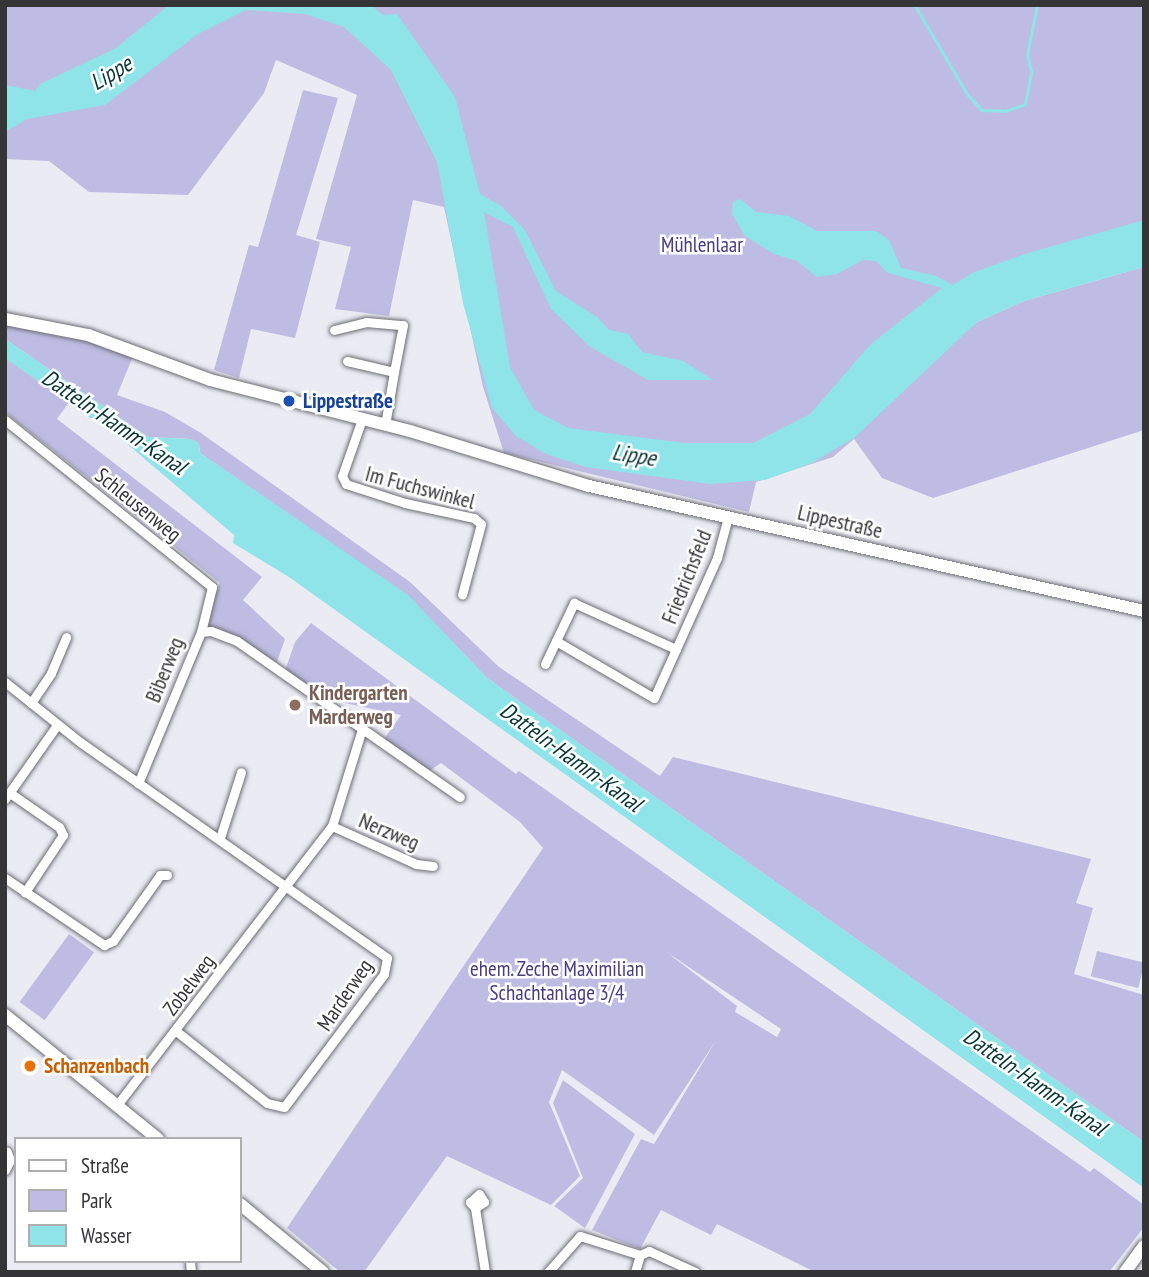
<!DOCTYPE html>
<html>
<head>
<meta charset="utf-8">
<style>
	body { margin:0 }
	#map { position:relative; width:1149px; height:1277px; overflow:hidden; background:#ebebf4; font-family:"PT Sans Narrow",sans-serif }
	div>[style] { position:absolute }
	.green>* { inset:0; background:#bebce2; transform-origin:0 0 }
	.water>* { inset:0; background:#8ee4e8 }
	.stream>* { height:2.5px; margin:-1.25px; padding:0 1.25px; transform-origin:1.25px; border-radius:1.25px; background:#8ee4e8 }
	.roads { filter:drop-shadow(0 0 2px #6c6c73) drop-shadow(0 0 2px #6c6c73) }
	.street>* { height:9px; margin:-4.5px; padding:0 4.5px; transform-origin:4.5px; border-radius:4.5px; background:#fff }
	.secondary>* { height:12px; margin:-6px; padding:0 6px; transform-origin:6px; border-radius:6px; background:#fff }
	.dots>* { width:19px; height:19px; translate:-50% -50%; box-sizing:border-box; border:4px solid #fff; border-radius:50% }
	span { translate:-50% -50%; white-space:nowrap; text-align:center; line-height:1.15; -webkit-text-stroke:5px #fff; paint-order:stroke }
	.park-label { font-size:21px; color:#483c83 }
	.transit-label { font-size:21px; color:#164399; font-weight:700 }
	.left { translate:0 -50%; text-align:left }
	.street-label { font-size:21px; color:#353538 }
	.education-label { font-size:21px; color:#785e54; font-weight:700 }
	.food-label { font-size:21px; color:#c56008; font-weight:700 }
	.water-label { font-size:23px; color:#093536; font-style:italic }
	.frame { position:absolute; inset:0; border:7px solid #353538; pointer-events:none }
	.legend { position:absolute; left:14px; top:1137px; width:228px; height:126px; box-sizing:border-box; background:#fff; border:2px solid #aeaeaf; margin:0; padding:9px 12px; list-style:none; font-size:21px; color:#353538 }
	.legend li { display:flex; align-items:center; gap:14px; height:35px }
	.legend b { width:35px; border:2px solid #aeaeaf }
</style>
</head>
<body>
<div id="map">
	<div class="green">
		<i style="clip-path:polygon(5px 5px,1144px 5px,1144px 263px,1054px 285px,960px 327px,954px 340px,977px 322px,1024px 301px,1144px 267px,1144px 430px,933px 498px,882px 478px,854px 439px,833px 457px,756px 482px,749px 512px,504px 453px,483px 387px,444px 207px,413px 200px,389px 316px,335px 309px,351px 247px,316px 239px,357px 95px,276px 60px,264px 93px,188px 195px,89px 192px,49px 161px,5px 159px)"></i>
		<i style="clip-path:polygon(303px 90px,338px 98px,296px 235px,320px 242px,295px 338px,251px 329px,239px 378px,214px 370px,249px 245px,258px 247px)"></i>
		<i style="clip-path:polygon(5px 322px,46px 326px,134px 354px,117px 395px,165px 412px,201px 433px,410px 582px,499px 667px,660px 776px,673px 757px,1091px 859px,1076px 903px,1093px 908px,1074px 974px,1144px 995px,1144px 1142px,519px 701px,486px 677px,408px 596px,200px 453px,199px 444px,191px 439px,148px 437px,5px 339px)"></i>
		<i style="clip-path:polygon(5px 358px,69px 402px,57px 419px,262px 577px,243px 600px,285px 639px,277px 662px,205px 624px,220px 583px,5px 412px)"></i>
		<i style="clip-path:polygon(evenodd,311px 623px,516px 774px,519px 771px,1090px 1172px,1094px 1168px,1144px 1205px,1144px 1227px,1109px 1272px,815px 1272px,717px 1224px,711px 1235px,661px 1210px,640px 1249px,592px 1230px,641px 1139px,654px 1144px,717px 1039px,654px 1135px,562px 1070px,549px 1102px,580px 1176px,551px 1205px,447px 1156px,364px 1272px,340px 1272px,287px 1228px,543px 848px,520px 822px,441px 763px,429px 771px,384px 739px,401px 715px,326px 699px,285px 671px,295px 642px,311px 623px,665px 951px,781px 1029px,777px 1037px,735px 1012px,737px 1006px,665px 951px)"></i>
		<i style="left:69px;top:934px;width:31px;height:84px;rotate:36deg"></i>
		<i style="left:1097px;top:951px;width:49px;height:26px;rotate:14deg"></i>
		<i style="clip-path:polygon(563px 1080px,635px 1134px,585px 1228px,554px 1206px,583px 1178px,553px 1103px)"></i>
	</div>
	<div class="water">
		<i style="clip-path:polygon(169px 5px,371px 5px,383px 15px,397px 14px,455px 97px,480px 194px,501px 206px,524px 229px,556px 291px,597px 317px,609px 330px,628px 334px,642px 352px,683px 361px,713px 380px,648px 380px,589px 346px,551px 309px,513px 227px,484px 212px,510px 367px,534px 410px,568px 428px,684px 443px,753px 443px,810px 414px,870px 345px,942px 288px,888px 273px,876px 261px,863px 260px,837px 274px,817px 277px,797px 261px,774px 254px,745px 236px,732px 214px,733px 202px,740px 199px,756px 212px,789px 216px,817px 231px,875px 231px,889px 240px,901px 268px,936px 276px,953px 285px,974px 272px,1028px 253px,1144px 220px,1144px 267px,1024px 301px,977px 322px,854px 438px,812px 463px,765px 480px,710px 484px,586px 467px,546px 454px,516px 436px,492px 408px,463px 303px,437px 162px,391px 70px,344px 27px,305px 14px,246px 10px,198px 34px,105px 105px,27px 119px,5px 132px,5px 85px,35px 91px,40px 84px,116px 48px)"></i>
		<i style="clip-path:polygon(5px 339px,148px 437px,191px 439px,199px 444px,200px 453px,408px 595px,486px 677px,519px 701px,1144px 1142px,1144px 1188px,289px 577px,233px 543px,234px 535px,126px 443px,5px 358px)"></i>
	</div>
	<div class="stream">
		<i style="left:915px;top:5px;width:104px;rotate:59.5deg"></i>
		<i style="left:968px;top:95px;width:21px;rotate:47deg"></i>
		<i style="left:982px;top:110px;width:23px;rotate:2deg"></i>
		<i style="left:1005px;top:111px;width:21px;rotate:-19deg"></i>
		<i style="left:1025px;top:104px;width:33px;rotate:-79deg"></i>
		<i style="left:1031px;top:72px;width:17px;rotate:-103deg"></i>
		<i style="left:1027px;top:55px;width:51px;rotate:-78.7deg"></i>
	</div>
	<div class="roads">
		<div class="street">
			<i style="left:334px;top:330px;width:33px;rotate:-14deg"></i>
			<i style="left:366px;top:322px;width:37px;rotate:5deg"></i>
			<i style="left:403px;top:325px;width:48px;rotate:100.8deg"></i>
			<i style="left:347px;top:361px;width:48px;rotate:13.2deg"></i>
			<i style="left:394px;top:372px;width:54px;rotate:99.6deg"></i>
			<i style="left:362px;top:419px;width:60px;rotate:109.3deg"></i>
			<i style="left:342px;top:476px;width:9px;rotate:63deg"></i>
			<i style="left:346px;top:484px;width:62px;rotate:17.9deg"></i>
			<i style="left:405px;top:503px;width:71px;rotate:12.3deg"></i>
			<i style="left:474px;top:518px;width:9px;rotate:41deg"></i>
			<i style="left:481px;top:524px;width:73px;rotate:105deg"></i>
			<i style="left:5px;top:420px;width:266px;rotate:38.9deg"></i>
			<i style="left:212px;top:587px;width:46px;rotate:103.7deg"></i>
			<i style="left:201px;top:632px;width:164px;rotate:112.6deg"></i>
			<i style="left:201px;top:632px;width:10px;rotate:-6deg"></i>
			<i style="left:211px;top:631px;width:28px;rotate:21deg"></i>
			<i style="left:237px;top:641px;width:272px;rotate:35deg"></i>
			<i style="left:556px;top:641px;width:113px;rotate:30.2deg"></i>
			<i style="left:654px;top:698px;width:154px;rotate:-65.8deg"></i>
			<i style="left:717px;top:558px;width:42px;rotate:-75deg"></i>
			<i style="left:545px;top:664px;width:68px;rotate:-64.6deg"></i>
			<i style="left:574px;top:603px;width:112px;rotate:24.3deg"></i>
			<i style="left:5px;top:682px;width:96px;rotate:38.7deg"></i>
			<i style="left:80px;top:742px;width:375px;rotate:35.1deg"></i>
			<i style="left:387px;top:958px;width:16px;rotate:101deg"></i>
			<i style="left:384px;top:974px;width:166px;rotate:126.9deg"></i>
			<i style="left:284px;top:1107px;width:17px;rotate:-167deg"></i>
			<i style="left:267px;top:1103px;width:116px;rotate:-141.6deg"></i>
			<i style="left:31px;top:703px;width:36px;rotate:-56deg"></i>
			<i style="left:51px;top:673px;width:39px;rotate:-67deg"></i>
			<i style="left:10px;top:793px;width:60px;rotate:34.8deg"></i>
			<i style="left:59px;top:827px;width:9px;rotate:63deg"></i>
			<i style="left:63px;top:835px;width:69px;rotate:123.7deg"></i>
			<i style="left:5px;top:799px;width:90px;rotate:-54.9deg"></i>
			<i style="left:332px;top:826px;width:92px;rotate:24.3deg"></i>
			<i style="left:416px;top:864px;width:17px;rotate:7deg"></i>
			<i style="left:220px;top:838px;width:69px;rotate:-72.3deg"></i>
			<i style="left:5px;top:878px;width:120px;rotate:34.1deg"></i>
			<i style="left:104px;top:945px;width:10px;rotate:-24deg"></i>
			<i style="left:113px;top:941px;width:81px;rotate:-54.5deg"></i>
			<i style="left:160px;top:875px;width:7px"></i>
			<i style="left:117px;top:1105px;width:352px;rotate:-52.4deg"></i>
			<i style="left:332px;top:826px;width:102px;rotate:-72.8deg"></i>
			<i style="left:5px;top:1170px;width:11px;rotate:-63deg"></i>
			<i style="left:10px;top:1160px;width:9px;rotate:-111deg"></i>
			<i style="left:475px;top:1208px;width:11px;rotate:-34deg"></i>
			<i style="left:484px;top:1202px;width:9px;rotate:-122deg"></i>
			<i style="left:479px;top:1194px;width:12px;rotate:138deg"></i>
			<i style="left:470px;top:1202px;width:8px;rotate:50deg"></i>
			<i style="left:475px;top:1208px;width:65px;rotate:81.1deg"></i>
			<i style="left:190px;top:1261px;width:11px;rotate:85deg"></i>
			<i style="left:548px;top:1272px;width:48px;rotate:-48.4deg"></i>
			<i style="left:580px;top:1236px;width:63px;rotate:17.6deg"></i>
			<i style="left:640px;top:1255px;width:10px;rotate:-24deg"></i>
			<i style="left:649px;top:1251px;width:51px;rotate:24.5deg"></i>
			<i style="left:635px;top:1272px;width:18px;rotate:-74deg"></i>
		</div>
		<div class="secondary">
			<i style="left:5px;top:319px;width:85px;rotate:10.9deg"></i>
			<i style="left:88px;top:335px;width:130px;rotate:20.2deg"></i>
			<i style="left:210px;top:380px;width:206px;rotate:14.3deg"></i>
			<i style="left:410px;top:431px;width:187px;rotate:17.1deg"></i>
			<i style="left:589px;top:486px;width:569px;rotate:12.69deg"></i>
			<i style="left:5px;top:1015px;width:197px;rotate:39deg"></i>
			<i style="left:240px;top:1204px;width:107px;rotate:39.3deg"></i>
			<i style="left:1125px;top:1272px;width:32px;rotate:-54deg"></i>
		</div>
	</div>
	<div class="dots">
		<i style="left:289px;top:401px;background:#1a4fb4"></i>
		<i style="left:295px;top:705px;background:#8d6e63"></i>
		<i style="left:30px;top:1066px;background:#e8710a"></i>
	</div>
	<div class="park-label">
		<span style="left:702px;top:245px">Mühlenlaar</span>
		<span style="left:557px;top:981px">ehem. Zeche Maximilian<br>Schachtanlage 3/4</span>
	</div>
	<div class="transit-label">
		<span class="left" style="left:303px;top:401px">Lippestraße</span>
	</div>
	<div class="street-label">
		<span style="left:420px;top:488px;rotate:15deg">Im Fuchswinkel</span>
		<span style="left:138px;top:505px;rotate:39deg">Schleusenweg</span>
		<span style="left:840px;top:522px;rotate:13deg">Lippestraße</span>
		<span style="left:687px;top:577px;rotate:-68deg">Friedrichsfeld</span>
		<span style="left:165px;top:670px;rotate:-68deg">Biberweg</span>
		<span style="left:389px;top:832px;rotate:23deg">Nerzweg</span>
		<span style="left:189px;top:985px;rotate:-53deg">Zobelweg</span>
		<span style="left:345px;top:995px;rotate:-56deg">Marderweg</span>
	</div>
	<div class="education-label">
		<span class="left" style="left:309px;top:705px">Kindergarten<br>Marderweg</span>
	</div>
	<div class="food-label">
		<span class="left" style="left:44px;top:1066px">Schanzenbach</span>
	</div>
	<div class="water-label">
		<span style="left:111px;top:73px;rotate:-31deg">Lippe</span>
		<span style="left:114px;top:422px;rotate:34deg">Datteln-Hamm-Kanal</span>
		<span style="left:634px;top:455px;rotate:9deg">Lippe</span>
		<span style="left:571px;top:757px;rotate:36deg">Datteln-Hamm-Kanal</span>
		<span style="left:1035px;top:1082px;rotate:35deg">Datteln-Hamm-Kanal</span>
	</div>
	<div class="frame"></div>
	<ul class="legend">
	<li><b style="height:9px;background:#fff"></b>Straße</li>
	<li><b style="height:19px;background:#bebce2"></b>Park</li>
	<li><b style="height:19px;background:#8ee4e8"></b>Wasser</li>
	</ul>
</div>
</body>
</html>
